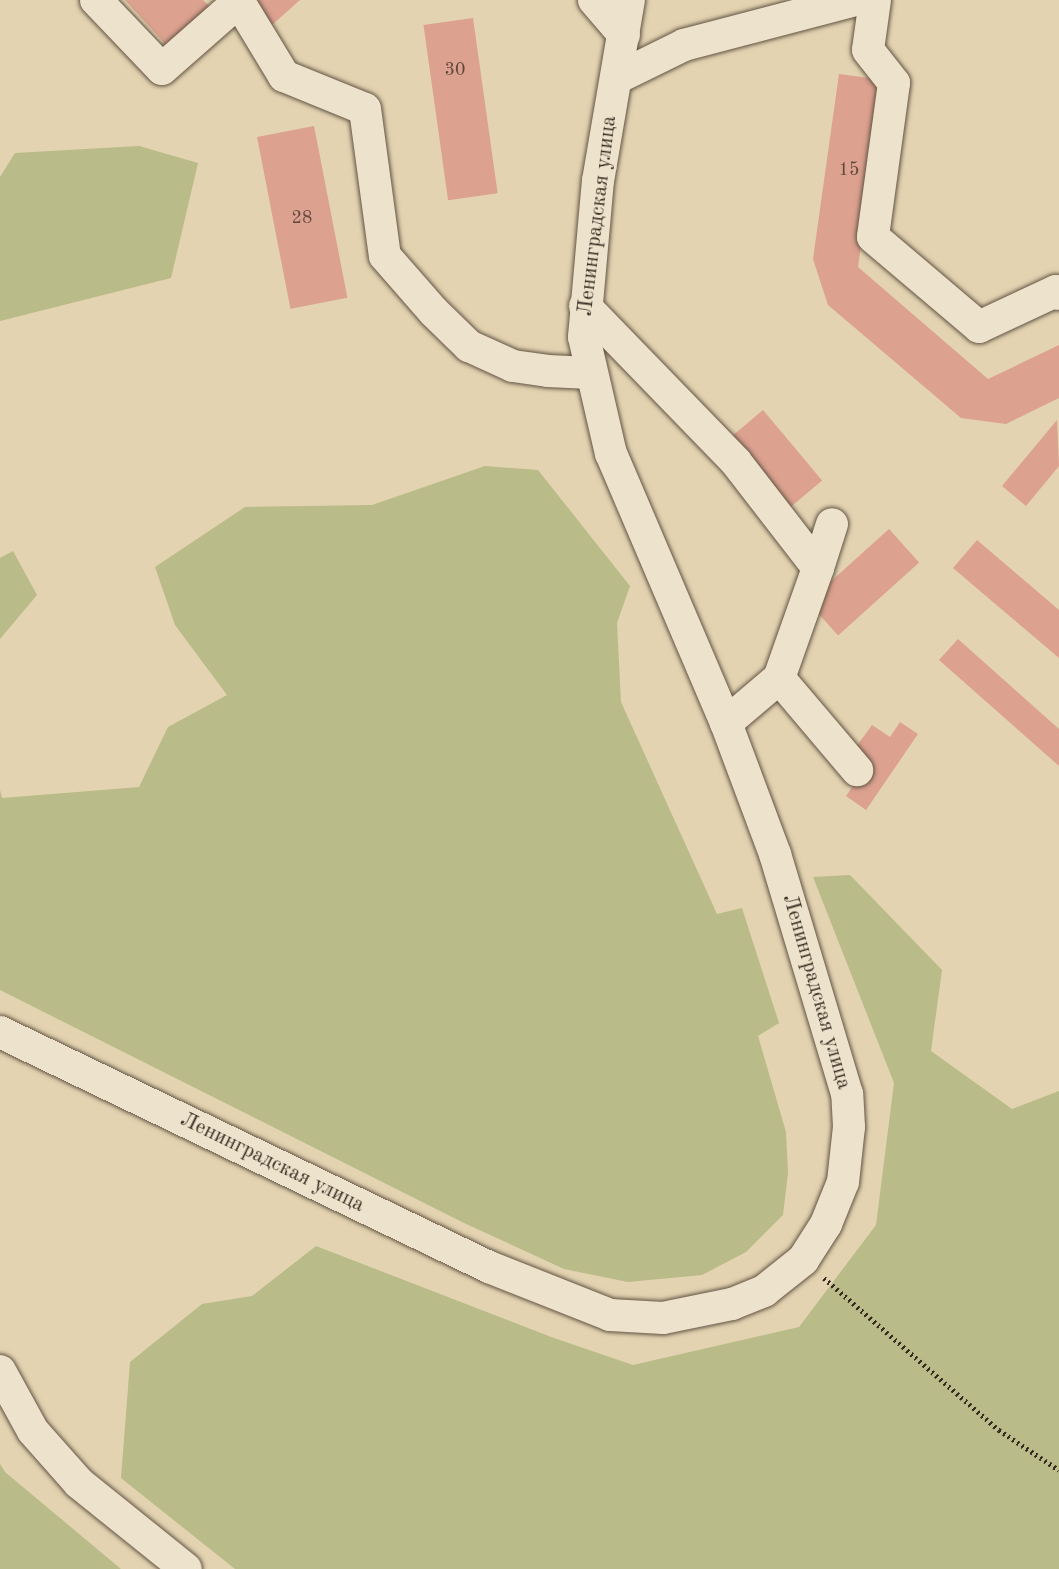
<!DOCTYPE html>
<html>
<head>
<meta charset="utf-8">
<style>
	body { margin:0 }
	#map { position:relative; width:1059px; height:1569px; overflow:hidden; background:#e3d3b1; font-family:"Old Standard TT",serif }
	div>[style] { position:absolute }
	.green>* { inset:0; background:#b9bb88 }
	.building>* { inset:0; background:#dca18f; transform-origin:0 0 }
	.path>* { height:4.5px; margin-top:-2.25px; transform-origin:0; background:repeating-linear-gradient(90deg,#372a20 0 2px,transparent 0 5.5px) }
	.roads { filter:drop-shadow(0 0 2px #625444) drop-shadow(0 0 2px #625444) }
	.minor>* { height:32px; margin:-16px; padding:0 16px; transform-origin:16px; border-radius:16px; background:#ede2cc }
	span { translate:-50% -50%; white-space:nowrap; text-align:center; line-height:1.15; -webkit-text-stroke:5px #ede2cc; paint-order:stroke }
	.number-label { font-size:18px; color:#60483c }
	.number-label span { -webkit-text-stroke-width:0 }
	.street-label { font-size:21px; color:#372a20 }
</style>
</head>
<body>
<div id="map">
	<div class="green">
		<i style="clip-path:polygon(139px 146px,198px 163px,171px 278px,0 321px,0 177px,15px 153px)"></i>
		<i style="clip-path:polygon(485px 466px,538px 470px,630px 586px,617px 623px,621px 702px,717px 914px,742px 908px,779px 1023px,758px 1036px,786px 1132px,788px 1173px,783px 1215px,746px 1252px,702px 1275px,628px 1282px,564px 1269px,462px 1222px,0 990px,0 790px,2px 798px,139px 787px,168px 727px,227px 695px,175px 625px,155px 567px,245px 507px,372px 505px)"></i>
		<i style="clip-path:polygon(13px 551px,37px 595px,0 639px,0 558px)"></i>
		<i style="clip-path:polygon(850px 875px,942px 970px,931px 1051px,1012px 1109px,1059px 1091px,1059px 1569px,235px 1569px,121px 1478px,130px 1362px,202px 1304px,252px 1296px,316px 1246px,554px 1338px,633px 1365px,799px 1327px,876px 1225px,894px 1083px,813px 877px)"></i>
		<i style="clip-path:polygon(0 1464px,5px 1472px,121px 1569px,0 1569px)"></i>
	</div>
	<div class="building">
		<i style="clip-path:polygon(125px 0,203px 0,210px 7px,167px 46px)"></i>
		<i style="clip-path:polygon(251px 0,300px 0,272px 25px)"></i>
		<i style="left:473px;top:18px;width:177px;height:50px;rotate:82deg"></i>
		<i style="clip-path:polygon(839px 74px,884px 80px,858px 267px,988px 379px,1059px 345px,1059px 398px,1006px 424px,961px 418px,828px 305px,813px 259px)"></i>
		<i style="left:314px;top:126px;width:175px;height:58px;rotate:79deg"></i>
		<i style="left:763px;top:410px;width:92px;height:45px;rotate:50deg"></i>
		<i style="clip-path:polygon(1057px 420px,1059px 466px,1026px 506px,1002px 486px)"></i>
		<i style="left:889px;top:529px;width:45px;height:109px;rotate:48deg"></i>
		<i style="clip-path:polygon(977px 540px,1059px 610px,1059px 658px,953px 568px)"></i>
		<i style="clip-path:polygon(958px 639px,1059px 729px,1059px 766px,939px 660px)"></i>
		<i style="clip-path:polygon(900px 722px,918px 734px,866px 810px,846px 796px,867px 765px,851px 754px,872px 725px,890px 737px)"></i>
	</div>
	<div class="path">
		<i style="left:824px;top:1278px;width:232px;rotate:41deg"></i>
		<i style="left:999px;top:1430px;width:72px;rotate:33.7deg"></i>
	</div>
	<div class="roads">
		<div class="minor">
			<i style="left:96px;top:0;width:95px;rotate:46.3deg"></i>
			<i style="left:162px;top:69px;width:103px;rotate:-41.4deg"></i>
			<i style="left:238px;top:0;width:89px;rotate:58.8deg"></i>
			<i style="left:284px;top:76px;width:87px;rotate:22.2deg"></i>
			<i style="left:365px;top:109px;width:148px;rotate:82.3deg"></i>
			<i style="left:385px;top:256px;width:74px;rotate:48.8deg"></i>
			<i style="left:434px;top:312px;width:49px;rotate:44.2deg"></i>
			<i style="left:469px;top:346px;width:48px;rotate:24.4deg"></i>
			<i style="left:513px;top:366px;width:35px;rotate:8deg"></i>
			<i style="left:548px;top:371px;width:42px;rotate:2.7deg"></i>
			<i style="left:594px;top:0;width:46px;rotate:49.4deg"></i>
			<i style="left:875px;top:0;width:50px;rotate:98deg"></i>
			<i style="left:868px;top:50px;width:42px;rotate:51.8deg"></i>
			<i style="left:894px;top:83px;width:155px;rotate:97.8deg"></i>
			<i style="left:873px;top:237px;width:139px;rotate:40.3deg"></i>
			<i style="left:979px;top:327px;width:85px;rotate:-25.1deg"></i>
			<i style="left:1056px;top:291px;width:4px;rotate:45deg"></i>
			<i style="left:617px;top:78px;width:75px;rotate:-26.2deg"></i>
			<i style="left:684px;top:45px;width:178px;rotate:-14.7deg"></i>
			<i style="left:585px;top:306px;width:217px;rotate:45.9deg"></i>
			<i style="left:736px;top:462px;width:134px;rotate:52.3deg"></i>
			<i style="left:818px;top:568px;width:117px;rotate:109.5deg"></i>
			<i style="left:779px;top:678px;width:121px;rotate:49.7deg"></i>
			<i style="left:818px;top:568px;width:46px;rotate:-72.3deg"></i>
			<i style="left:726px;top:723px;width:70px;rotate:-40.3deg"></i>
			<i style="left:0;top:1032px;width:543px;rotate:25.67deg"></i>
			<i style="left:489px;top:1267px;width:130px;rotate:21.6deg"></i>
			<i style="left:610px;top:1315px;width:53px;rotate:3.2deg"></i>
			<i style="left:663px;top:1318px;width:70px;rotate:-11.5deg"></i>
			<i style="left:732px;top:1304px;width:35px;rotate:-22deg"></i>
			<i style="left:764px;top:1291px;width:50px;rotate:-38.5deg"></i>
			<i style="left:803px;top:1260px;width:43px;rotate:-57.4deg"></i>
			<i style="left:826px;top:1224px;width:45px;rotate:-68deg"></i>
			<i style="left:843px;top:1182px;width:55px;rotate:-83.8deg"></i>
			<i style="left:849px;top:1127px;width:33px;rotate:-93deg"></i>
			<i style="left:847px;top:1094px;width:251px;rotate:-106.7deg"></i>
			<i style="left:775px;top:854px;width:140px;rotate:-110.5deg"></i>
			<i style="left:726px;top:723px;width:293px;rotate:-113.1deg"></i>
			<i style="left:611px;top:454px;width:120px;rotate:-103deg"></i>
			<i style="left:584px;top:337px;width:157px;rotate:-84.9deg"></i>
			<i style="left:598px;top:181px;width:184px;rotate:-80.3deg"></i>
			<i style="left:0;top:1371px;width:68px;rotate:61.2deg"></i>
			<i style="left:33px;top:1431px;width:69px;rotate:48.5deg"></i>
			<i style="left:79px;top:1483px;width:137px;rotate:38.8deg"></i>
		</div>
	</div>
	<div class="number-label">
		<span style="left:455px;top:70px">30</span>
		<span style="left:849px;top:170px">15</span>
		<span style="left:302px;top:218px">28</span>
	</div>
	<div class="street-label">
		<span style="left:598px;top:216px;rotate:-83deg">Ленинградская улица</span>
		<span style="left:816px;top:992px;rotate:74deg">Ленинградская улица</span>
		<span style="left:272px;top:1163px;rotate:26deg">Ленинградская улица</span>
	</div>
</div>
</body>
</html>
